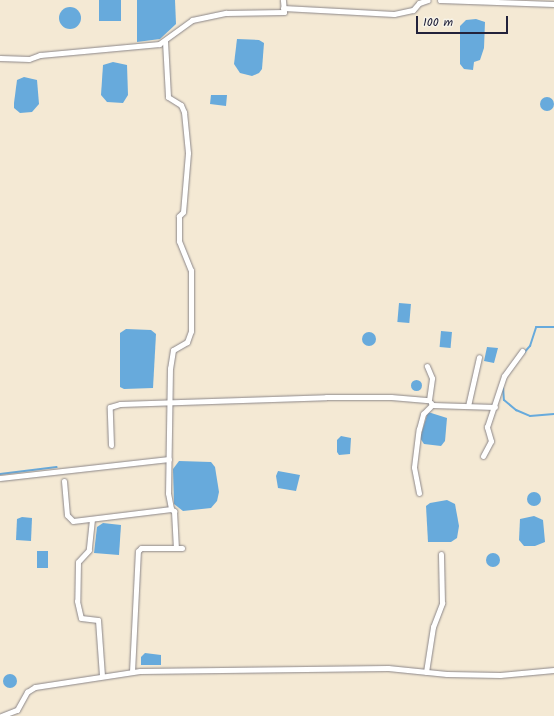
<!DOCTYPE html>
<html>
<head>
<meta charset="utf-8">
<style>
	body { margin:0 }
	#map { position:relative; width:554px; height:716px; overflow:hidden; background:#f4e9d4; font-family:Kalam,sans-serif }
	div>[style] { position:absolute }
	.water>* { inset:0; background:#67aadc; transform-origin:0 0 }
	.round { border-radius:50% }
	.stream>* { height:2px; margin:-1px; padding:0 1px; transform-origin:1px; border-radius:1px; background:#67aadc }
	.roads { filter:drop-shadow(0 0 1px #8b8688) drop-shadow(0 0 1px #8b8688) }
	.street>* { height:5px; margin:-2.5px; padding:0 2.5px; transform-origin:2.5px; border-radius:2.5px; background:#fff }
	span { translate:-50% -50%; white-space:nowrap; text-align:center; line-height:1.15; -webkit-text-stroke:4px #f7f3e8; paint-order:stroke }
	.scale { position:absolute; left:416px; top:16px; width:92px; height:18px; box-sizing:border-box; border:2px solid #22223b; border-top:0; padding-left:5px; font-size:12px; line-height:14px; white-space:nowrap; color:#22223b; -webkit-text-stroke:3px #f7f3e8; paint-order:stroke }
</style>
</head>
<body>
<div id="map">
	<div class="water">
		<i style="left:99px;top:0;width:22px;height:21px"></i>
		<i style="clip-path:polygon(137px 0,175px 0,176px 24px,160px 39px,137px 42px)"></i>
		<i class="round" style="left:59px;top:7px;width:22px;height:22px"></i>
		<i style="clip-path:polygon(476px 19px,485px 22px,484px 48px,480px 60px,474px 62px,473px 70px,464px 69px,460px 64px,460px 26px,466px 20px)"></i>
		<i style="clip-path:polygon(237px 39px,259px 40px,264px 43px,262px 69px,259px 73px,252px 76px,240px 73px,234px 64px)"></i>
		<i style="clip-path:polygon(113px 62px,127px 65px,128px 95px,123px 103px,107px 102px,101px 95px,103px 65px)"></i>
		<i style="clip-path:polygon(24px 77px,37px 80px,39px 104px,32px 112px,20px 113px,14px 108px,14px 103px,17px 80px)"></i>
		<i style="clip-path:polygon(211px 95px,227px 95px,226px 106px,210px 104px)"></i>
		<i class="round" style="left:540px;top:97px;width:14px;height:14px"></i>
		<i style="left:399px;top:303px;width:12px;height:19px;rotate:5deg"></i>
		<i style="clip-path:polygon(126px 329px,151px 330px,156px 334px,153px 388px,124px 389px,120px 387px,120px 333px)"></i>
		<i style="left:441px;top:331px;width:11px;height:16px;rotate:5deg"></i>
		<i class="round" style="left:362px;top:332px;width:14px;height:14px"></i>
		<i style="clip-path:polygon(487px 347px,498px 348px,494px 363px,484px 361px)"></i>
		<i class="round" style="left:410.5px;top:379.5px;width:11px;height:11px"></i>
		<i style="clip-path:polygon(428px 412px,447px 418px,445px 441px,441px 446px,424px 444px,420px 438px)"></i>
		<i style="clip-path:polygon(341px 436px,351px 438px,350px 454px,339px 455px,337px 452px,337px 440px)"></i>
		<i style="clip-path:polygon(179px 461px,211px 462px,215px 467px,219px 492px,217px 501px,211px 508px,183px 511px,174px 504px,173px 469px)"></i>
		<i style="clip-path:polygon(278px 471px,300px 475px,296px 491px,278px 488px,276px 476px)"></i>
		<i class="round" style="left:527px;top:492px;width:14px;height:14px"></i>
		<i style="clip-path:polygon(447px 500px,455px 504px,459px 526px,457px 538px,451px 542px,428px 542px,426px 506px,430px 503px)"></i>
		<i style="clip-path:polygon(534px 516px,543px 520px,545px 542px,535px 546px,524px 546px,519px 540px,520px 519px)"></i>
		<i style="clip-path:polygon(22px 517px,32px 518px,31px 541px,16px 540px,17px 519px)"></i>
		<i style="clip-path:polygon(103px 523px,121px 525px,119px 555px,94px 553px,97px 527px)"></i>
		<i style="left:37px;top:551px;width:11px;height:17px"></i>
		<i class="round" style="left:486px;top:553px;width:14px;height:14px"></i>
		<i style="clip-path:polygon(145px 653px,161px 655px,161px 665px,141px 665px,141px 657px)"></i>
		<i class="round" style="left:3px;top:674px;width:14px;height:14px"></i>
	</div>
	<div class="stream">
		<i style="left:523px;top:354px;width:11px;rotate:-49deg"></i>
		<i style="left:530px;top:346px;width:20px;rotate:-72deg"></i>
		<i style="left:536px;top:327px;width:18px"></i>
		<i style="left:503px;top:387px;width:13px;rotate:86deg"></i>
		<i style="left:504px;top:400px;width:16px;rotate:40deg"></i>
		<i style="left:516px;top:410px;width:15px;rotate:23deg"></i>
		<i style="left:530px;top:416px;width:24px;rotate:-5deg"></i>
		<i style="left:0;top:474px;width:57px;rotate:-7deg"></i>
	</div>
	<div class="roads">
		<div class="street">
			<i style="left:440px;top:0;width:114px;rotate:2deg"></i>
			<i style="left:283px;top:8px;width:111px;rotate:3.1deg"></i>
			<i style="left:394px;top:14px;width:19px;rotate:-12deg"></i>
			<i style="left:413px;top:10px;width:9px;rotate:-49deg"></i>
			<i style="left:419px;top:3px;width:9px;rotate:-18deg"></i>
			<i style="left:165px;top:41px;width:56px;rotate:86.9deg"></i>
			<i style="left:168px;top:97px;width:15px;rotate:32deg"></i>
			<i style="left:181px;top:105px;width:8px;rotate:67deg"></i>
			<i style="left:184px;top:112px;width:41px;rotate:84.4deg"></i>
			<i style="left:188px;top:153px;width:59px;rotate:94.8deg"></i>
			<i style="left:183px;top:212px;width:6px;rotate:135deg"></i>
			<i style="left:179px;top:216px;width:25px;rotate:90deg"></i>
			<i style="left:179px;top:241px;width:31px;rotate:68deg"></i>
			<i style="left:191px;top:270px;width:61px;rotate:90deg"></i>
			<i style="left:191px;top:331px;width:12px;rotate:110deg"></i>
			<i style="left:187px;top:342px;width:16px;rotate:150deg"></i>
			<i style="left:173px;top:350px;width:18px;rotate:99deg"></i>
			<i style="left:170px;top:368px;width:125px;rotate:90.9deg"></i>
			<i style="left:168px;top:493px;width:16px;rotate:79deg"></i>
			<i style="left:171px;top:509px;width:4px;rotate:34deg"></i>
			<i style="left:174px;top:511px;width:37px;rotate:87deg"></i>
			<i style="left:0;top:58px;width:29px;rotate:2deg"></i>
			<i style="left:29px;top:59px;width:12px;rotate:-20deg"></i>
			<i style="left:40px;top:55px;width:120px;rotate:-5.3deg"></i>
			<i style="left:159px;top:44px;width:41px;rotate:-36deg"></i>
			<i style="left:192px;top:20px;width:35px;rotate:-12deg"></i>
			<i style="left:226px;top:13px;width:58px;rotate:-1deg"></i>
			<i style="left:284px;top:12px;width:12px;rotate:-95deg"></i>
			<i style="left:431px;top:403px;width:2px;rotate:63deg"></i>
			<i style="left:432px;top:405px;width:63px;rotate:1.8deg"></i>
			<i style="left:468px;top:406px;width:50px;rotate:-77.3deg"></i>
			<i style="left:111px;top:445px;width:38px;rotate:-92deg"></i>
			<i style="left:110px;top:407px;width:10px;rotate:-17deg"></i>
			<i style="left:120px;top:404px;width:206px;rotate:-1.9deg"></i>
			<i style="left:326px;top:397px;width:65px"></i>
			<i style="left:391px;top:397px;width:38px;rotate:5deg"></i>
			<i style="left:429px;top:400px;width:22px;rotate:-82deg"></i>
			<i style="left:432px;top:378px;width:13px;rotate:-113deg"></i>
			<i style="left:483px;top:456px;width:17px;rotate:-62deg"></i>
			<i style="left:491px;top:441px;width:15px;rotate:-106deg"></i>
			<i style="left:487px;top:427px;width:54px;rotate:-71.6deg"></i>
			<i style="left:504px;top:376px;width:31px;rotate:-54deg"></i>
			<i style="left:0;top:478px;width:170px;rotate:-6.4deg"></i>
			<i style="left:64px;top:481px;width:34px;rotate:85deg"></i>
			<i style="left:67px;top:515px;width:8px;rotate:45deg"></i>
			<i style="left:73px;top:521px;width:99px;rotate:-7deg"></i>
			<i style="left:419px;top:493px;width:26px;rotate:-101deg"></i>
			<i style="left:414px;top:467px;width:38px;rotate:-83deg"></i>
			<i style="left:419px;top:429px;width:16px;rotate:-75deg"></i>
			<i style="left:423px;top:414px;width:13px;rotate:-45deg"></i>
			<i style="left:92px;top:519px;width:31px;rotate:96deg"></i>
			<i style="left:89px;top:550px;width:16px;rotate:133deg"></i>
			<i style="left:78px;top:562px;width:39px;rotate:91deg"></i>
			<i style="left:77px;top:601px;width:17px;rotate:77deg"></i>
			<i style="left:81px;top:618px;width:17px;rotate:7deg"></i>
			<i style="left:98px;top:620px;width:56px;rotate:85.9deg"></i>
			<i style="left:132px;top:672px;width:121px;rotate:-87.2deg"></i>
			<i style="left:138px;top:551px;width:4px;rotate:-45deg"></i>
			<i style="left:141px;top:548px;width:41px"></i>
			<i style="left:426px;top:672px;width:46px;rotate:-81.2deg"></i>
			<i style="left:433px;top:627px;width:26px;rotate:-69deg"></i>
			<i style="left:442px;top:603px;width:49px;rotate:-91.2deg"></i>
			<i style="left:1px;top:716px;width:17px;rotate:-21deg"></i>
			<i style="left:17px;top:710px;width:21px;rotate:-61deg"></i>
			<i style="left:27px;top:692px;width:9px;rotate:-32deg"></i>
			<i style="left:35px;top:687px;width:106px;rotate:-8.7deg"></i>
			<i style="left:140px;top:671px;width:248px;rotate:-0.7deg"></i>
			<i style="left:388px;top:668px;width:59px;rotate:5.8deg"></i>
			<i style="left:447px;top:674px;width:53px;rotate:1.1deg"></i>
			<i style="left:500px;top:675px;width:54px;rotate:-5.3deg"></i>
		</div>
	</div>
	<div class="scale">100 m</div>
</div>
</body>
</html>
